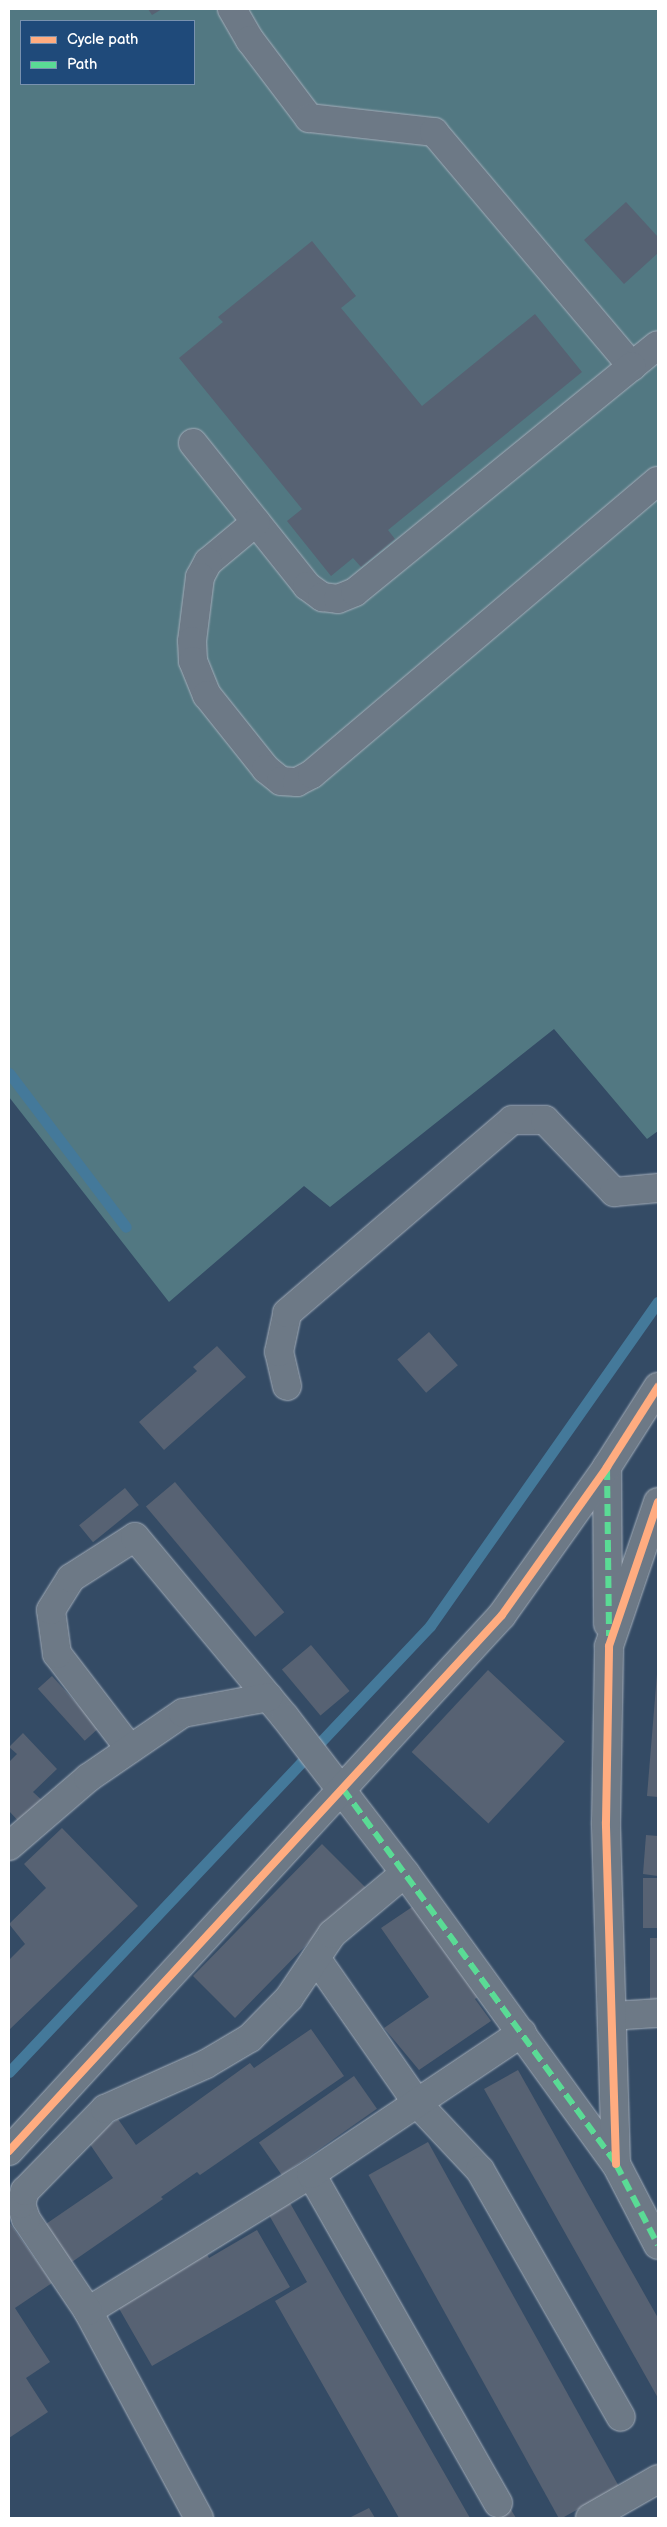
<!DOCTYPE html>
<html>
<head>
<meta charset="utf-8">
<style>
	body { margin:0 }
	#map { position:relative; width:667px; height:2527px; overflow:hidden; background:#344b65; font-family:"Balsamiq Sans",sans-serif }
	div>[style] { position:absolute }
	.green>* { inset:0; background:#527882 }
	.stream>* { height:11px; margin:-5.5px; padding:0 5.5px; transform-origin:5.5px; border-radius:5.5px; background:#44799a }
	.building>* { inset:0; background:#576273; transform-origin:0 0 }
	.roads { filter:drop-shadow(0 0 1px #a4aeba) drop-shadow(0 0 1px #a4aeba) }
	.minor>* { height:28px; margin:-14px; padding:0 14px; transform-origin:14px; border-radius:14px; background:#6d7986 }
	.quiet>* { height:6px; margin-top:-3px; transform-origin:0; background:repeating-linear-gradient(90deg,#5adb95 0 12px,transparent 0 18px) }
	.cycleway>* { height:8px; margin:-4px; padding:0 4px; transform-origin:4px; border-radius:4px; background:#ffac80 }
	span { translate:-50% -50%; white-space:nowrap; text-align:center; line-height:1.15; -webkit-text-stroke:5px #1f4a7a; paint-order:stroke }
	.frame { position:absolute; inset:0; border:10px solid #fff; pointer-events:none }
	.legend { position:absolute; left:20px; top:20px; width:175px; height:65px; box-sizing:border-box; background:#1f4a7a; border:1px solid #7992af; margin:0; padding:6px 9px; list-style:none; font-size:15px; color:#fff }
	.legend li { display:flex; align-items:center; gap:10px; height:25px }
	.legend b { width:25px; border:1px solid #7992af }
</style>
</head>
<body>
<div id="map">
	<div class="green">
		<i style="clip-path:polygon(evenodd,9px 9px,658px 9px,658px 1131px,647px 1139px,554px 1029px,330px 1207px,304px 1186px,169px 1302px,9px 1097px,9px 9px,21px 21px,194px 21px,194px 84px,21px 84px,21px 21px)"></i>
	</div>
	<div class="stream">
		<i style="left:9px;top:1073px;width:193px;rotate:52.8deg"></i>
		<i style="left:9px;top:2072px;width:613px;rotate:-46.65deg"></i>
		<i style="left:430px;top:1626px;width:396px;rotate:-54.9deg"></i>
	</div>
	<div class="building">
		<i style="clip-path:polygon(148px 9px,162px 9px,152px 15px)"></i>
		<i style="clip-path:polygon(626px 202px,658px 237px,658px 253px,624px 284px,584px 240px)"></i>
		<i style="clip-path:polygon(312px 241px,356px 296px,341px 308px,422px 406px,535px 314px,582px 372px,388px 530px,395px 539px,361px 567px,353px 558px,331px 576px,287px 521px,302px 509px,179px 358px,223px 322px,218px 317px)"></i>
		<i style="left:429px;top:1332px;width:44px;height:42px;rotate:49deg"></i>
		<i style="clip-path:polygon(217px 1346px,246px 1377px,164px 1450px,139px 1422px,197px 1371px,193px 1367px)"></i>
		<i style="left:175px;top:1482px;width:170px;height:38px;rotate:50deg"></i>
		<i style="left:125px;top:1488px;width:22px;height:59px;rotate:51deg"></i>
		<i style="left:311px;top:1645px;width:60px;height:38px;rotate:50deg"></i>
		<i style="left:488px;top:1670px;width:105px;height:112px;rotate:43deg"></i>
		<i style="clip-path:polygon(657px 1674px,658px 1674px,658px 1797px,647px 1796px)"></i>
		<i style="left:52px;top:1676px;width:70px;height:19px;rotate:48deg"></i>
		<i style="clip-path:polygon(23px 1733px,57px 1769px,33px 1792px,45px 1803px,22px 1825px,9px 1811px,9px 1762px,17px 1754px,9px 1747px)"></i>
		<i style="clip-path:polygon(62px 1828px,138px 1906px,9px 2030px,9px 1960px,25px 1944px,9px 1924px,46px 1888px,24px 1864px)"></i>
		<i style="clip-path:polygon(646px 1835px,658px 1836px,658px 1876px,643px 1874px)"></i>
		<i style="clip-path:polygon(322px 1844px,367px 1889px,316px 1935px,235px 2018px,193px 1976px)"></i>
		<i style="left:643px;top:1878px;width:15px;height:50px"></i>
		<i style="clip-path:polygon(418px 1903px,481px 1995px,475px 1999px,491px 2021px,419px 2070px,384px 2028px,429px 1997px,381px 1928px)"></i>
		<i style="left:650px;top:1938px;width:8px;height:63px"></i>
		<i style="clip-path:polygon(311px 2029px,344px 2076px,200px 2175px,197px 2172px,161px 2197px,163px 2199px,69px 2264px,43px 2226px,113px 2178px,87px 2140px,118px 2119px,136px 2145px,250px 2063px,254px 2068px)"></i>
		<i style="clip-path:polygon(518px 2070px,658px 2318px,658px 2398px,484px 2089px)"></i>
		<i style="left:354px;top:2076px;width:40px;height:116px;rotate:55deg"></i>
		<i style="left:428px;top:2142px;width:394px;height:68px;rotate:61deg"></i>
		<i style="clip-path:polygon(290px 2203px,470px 2518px,399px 2518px,275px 2301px,307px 2282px,269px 2215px)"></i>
		<i style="clip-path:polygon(9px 2222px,52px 2283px,15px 2308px,50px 2362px,26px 2378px,48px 2412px,9px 2438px)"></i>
		<i style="clip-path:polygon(257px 2230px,290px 2287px,152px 2366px,117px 2305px,207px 2254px,209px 2258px)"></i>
		<i style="clip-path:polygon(369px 2508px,375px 2518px,349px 2518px)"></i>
		<i style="clip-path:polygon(510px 2508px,516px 2518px,491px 2518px)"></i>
	</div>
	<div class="roads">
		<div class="minor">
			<i style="left:232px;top:9px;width:36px;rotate:60deg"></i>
			<i style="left:250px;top:40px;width:98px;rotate:52.9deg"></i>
			<i style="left:309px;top:118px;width:126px;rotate:6.4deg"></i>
			<i style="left:434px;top:132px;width:307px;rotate:49.8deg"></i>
			<i style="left:632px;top:366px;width:33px;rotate:-39deg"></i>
			<i style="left:193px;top:443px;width:183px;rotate:51.4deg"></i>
			<i style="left:307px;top:586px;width:19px;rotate:36deg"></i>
			<i style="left:322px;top:597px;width:16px;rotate:7deg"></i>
			<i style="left:338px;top:599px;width:18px;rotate:-22deg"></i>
			<i style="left:355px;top:592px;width:357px;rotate:-39.2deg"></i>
			<i style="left:256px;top:522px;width:62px;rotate:140.2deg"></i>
			<i style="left:208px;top:562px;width:17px;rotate:118deg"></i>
			<i style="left:200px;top:577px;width:64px;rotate:97.1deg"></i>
			<i style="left:192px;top:641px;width:20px;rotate:87deg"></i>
			<i style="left:193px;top:661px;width:37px;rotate:68deg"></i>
			<i style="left:207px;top:695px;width:95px;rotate:51.4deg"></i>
			<i style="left:266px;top:769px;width:19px;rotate:39deg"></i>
			<i style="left:281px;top:781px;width:16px;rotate:4deg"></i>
			<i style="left:297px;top:782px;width:17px;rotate:-28deg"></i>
			<i style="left:312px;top:774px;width:453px;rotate:-40.3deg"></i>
			<i style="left:287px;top:1386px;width:35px;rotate:-103deg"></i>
			<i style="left:279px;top:1352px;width:40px;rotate:-78deg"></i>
			<i style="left:287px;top:1313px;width:296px;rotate:-40.6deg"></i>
			<i style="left:512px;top:1120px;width:33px"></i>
			<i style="left:545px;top:1120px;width:100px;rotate:46.2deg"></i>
			<i style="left:614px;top:1192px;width:44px;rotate:-5.2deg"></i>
			<i style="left:607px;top:1467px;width:157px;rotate:89.6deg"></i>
			<i style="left:130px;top:1749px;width:120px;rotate:-127.5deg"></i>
			<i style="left:57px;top:1654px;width:44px;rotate:-97.8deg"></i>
			<i style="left:51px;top:1610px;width:38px;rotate:-58deg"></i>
			<i style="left:71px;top:1578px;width:76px;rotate:-32.6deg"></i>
			<i style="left:135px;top:1537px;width:234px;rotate:50.2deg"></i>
			<i style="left:285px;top:1717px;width:197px;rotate:52.4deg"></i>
			<i style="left:405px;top:1873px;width:359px;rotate:54.1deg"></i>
			<i style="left:616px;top:2164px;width:91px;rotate:62.6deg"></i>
			<i style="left:9px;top:1846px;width:104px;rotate:-40.7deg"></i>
			<i style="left:88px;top:1778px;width:115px;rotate:-34.4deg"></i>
			<i style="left:183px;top:1713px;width:87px;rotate:-10.5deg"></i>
			<i style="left:316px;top:1958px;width:177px;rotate:55.1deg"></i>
			<i style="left:417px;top:2103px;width:92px;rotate:46.8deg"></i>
			<i style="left:480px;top:2170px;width:284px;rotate:60.3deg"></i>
			<i style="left:612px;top:2016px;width:46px;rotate:-3.7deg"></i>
			<i style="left:9px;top:2151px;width:728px;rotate:-47.39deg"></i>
			<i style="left:502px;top:1615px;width:181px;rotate:-54.6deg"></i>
			<i style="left:607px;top:1467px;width:95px;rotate:-57.5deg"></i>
			<i style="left:616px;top:2164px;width:342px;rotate:-91.7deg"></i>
			<i style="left:606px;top:1822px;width:176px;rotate:-89deg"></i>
			<i style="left:609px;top:1646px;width:152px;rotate:-71.2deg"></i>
			<i style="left:88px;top:2311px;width:262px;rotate:-31.6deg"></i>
			<i style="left:498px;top:2503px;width:378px;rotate:-119.6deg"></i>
			<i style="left:311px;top:2174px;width:254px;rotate:-33.8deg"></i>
			<i style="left:199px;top:2518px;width:235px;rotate:-118.2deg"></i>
			<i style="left:88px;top:2311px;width:111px;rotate:-124deg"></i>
			<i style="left:26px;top:2219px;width:16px;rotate:-108deg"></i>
			<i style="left:21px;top:2204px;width:14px;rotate:-73deg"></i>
			<i style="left:25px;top:2191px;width:115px;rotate:-45.7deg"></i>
			<i style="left:105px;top:2109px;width:111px;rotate:-24deg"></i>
			<i style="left:206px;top:2064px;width:51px;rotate:-30.6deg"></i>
			<i style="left:250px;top:2038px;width:56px;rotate:-45.7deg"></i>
			<i style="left:289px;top:1998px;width:77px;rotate:-56.1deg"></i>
			<i style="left:332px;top:1934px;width:95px;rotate:-39.9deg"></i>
			<i style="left:590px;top:2518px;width:78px;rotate:-29.8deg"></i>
		</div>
	</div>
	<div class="quiet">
		<i style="left:607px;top:1468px;width:168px;rotate:89.3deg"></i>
		<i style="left:343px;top:1789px;width:464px;rotate:53.9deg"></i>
		<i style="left:616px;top:2164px;width:91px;rotate:62.6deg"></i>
	</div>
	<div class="cycleway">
		<i style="left:9px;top:2151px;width:728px;rotate:-47.39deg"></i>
		<i style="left:502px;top:1615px;width:181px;rotate:-54.6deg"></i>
		<i style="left:607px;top:1467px;width:95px;rotate:-57.5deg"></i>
		<i style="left:616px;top:2164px;width:342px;rotate:-91.7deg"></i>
		<i style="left:606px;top:1822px;width:176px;rotate:-89deg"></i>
		<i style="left:609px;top:1646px;width:152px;rotate:-71.2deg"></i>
	</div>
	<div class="frame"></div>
	<ul class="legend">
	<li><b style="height:6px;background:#ffac80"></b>Cycle path</li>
	<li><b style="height:6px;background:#5adb95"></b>Path</li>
	</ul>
</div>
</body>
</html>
